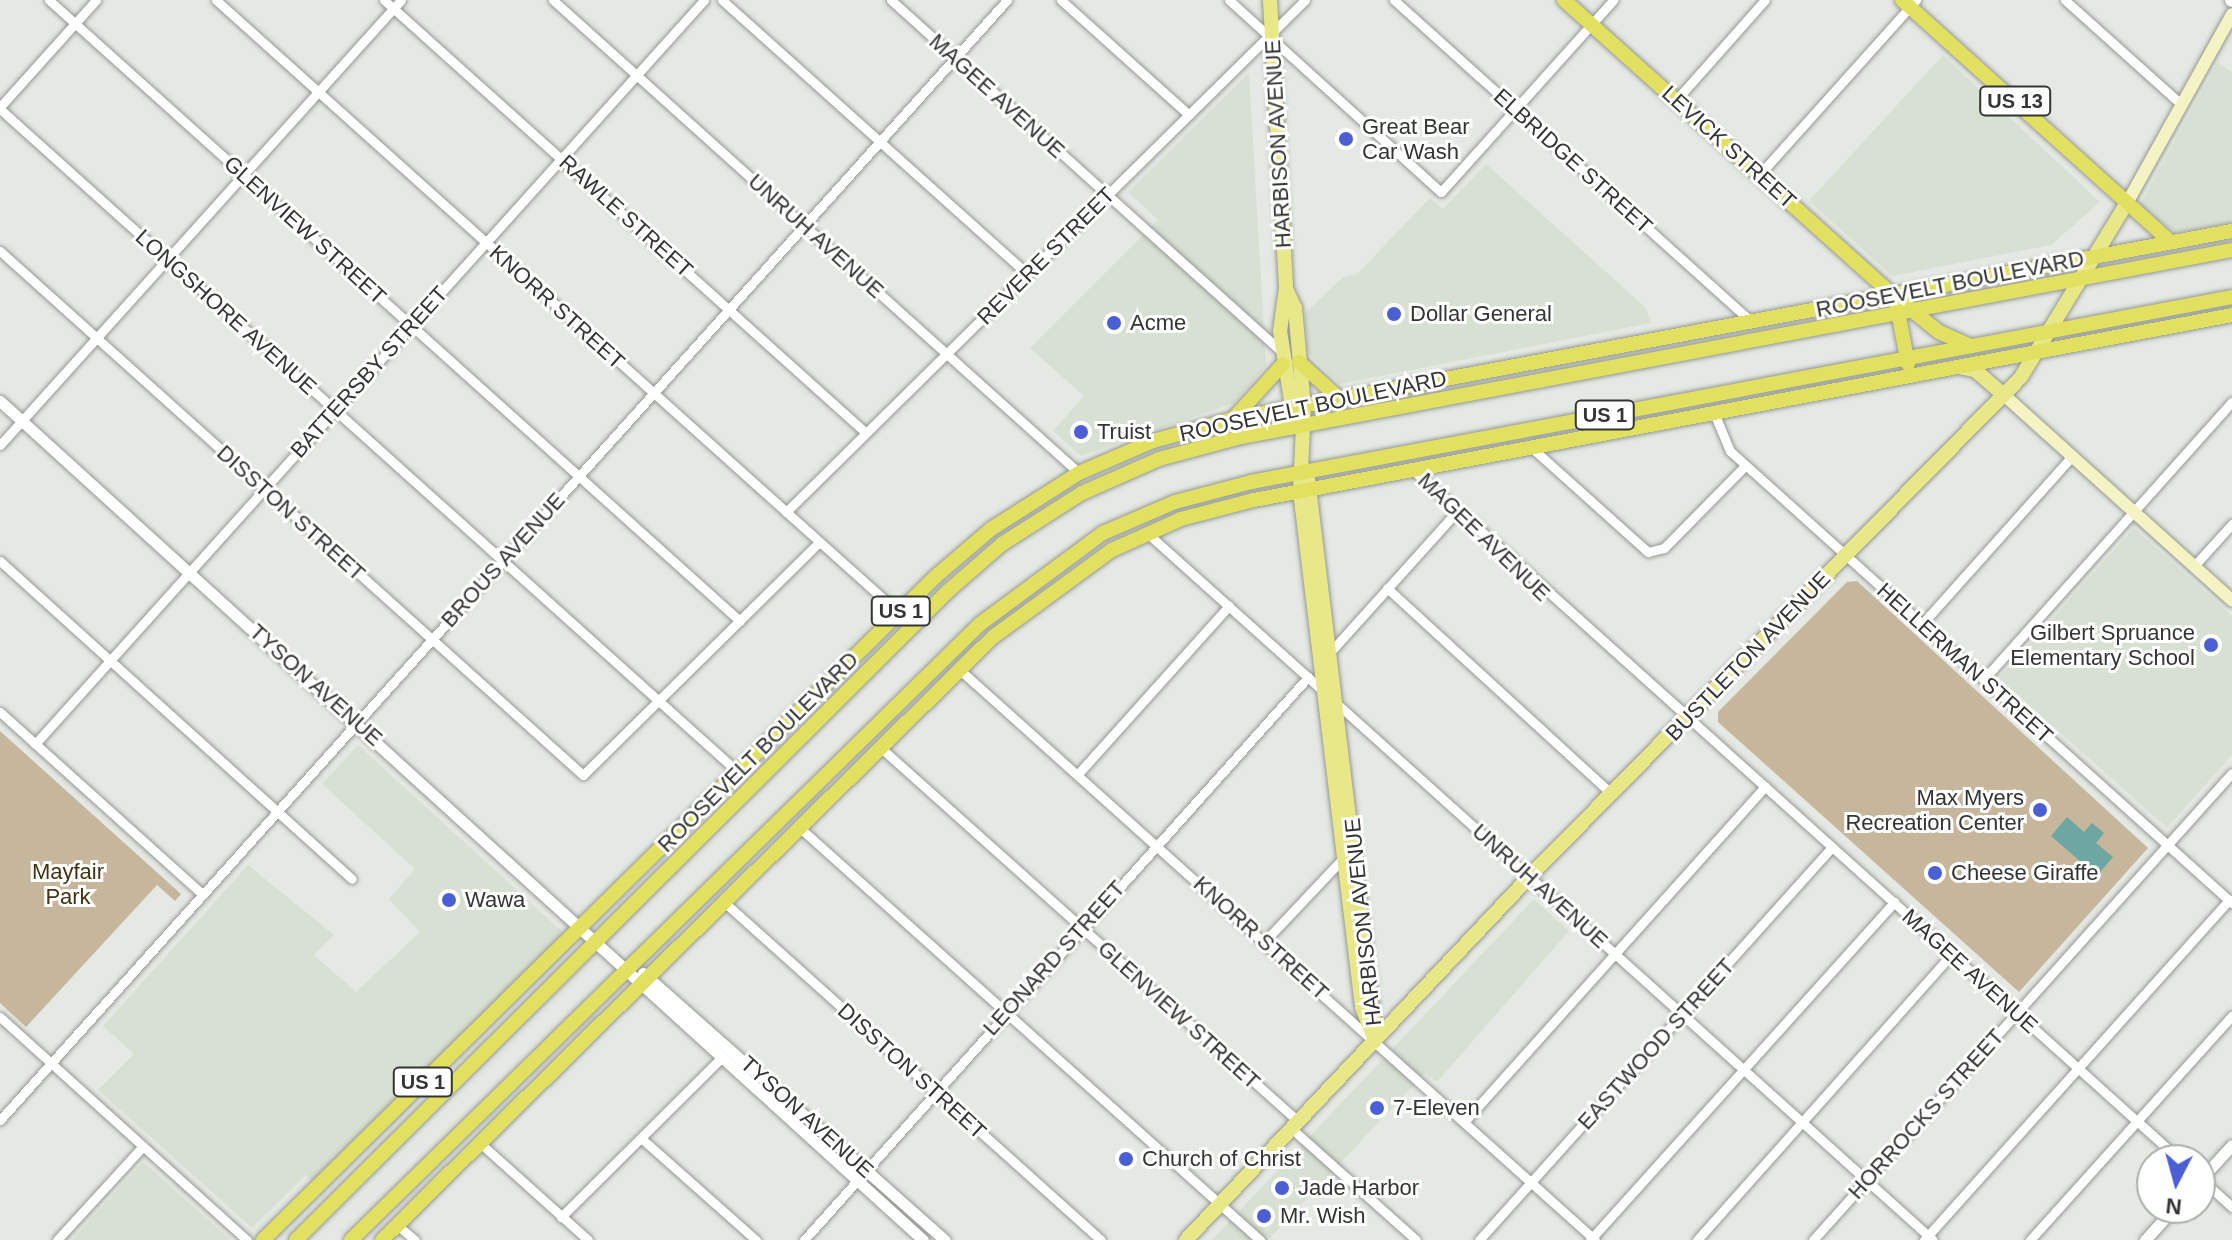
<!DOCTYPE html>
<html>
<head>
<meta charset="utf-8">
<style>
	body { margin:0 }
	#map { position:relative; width:2232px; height:1240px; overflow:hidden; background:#e5e9e3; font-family:Arial,sans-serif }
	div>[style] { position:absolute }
	.built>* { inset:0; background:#d7e0d3 }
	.green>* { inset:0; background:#c6b79c }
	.water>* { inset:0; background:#6ea6a2 }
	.roads { filter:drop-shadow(0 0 2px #959993) drop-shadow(0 0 2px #959993) }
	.minor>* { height:9px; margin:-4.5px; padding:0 4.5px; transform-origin:4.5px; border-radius:4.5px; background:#fff }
	.tertiary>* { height:11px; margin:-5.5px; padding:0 5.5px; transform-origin:5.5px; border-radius:5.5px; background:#fff }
	.secondary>* { height:12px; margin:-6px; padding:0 6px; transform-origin:6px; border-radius:6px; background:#f4f3c4 }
	.primary>* { height:14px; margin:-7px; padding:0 7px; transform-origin:7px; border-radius:7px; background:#e9e888 }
	.trunk>* { height:14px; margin:-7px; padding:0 7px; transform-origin:7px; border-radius:7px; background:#e2e060 }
	.dots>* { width:22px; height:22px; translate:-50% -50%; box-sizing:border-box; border:4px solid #fff; border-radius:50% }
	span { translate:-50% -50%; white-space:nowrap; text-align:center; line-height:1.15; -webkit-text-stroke:6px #fff; paint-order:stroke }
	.shield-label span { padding:2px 6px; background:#fff; border:2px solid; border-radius:6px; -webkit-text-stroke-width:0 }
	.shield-label { font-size:20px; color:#333532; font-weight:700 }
	.street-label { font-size:22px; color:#333532 }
	.poi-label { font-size:22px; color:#333532 }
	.left { translate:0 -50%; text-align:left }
	.right { translate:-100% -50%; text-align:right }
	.park-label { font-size:22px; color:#433211 }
	.north { position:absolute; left:2136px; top:1144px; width:80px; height:80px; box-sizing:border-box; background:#fff; border:2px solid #adaead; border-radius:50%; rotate:186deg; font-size:22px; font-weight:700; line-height:32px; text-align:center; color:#333532 }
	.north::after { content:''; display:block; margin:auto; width:28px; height:36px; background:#4b5fd4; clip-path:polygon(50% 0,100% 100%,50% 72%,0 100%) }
</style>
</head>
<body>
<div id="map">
	<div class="built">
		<i style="clip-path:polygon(1943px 55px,2100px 202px,2051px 245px,1892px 276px,1809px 201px)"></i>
		<i style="clip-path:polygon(2218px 62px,2232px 72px,2232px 222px,2175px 233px,2140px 205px)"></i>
		<i style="clip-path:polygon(1249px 73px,1266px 366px,1234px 403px,1081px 456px,1053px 431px,1084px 396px,1030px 348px,1158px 220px,1128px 192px)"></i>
		<i style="clip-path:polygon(1486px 164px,1645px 307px,1651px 323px,1340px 384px,1308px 353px,1305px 313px,1343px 277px,1357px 274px,1430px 198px,1443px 209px)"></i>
		<i style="clip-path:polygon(2134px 528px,2232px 616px,2232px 755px,2167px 828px,1999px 678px)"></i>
		<i style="clip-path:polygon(358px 745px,564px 933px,313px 1182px,306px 1175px,252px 1228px,98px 1090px,134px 1054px,103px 1026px,248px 865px,334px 935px,314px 955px,356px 992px,420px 932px,389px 899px,415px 869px,322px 784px)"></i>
		<i style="clip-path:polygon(1534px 899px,1569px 931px,1437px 1082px,1425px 1073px,1268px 1240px,1212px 1240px)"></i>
		<i style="clip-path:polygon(143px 1162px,231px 1240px,72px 1240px)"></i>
	</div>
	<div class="green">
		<i style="clip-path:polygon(1857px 581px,2148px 848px,2019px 992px,1718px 722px,1718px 712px,1847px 582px)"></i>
		<i style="clip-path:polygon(0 731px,181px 894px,175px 901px,157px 885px,26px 1027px,0 1003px)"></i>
	</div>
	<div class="water">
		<i style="clip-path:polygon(2067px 817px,2084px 832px,2092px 823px,2104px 833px,2096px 843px,2113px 857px,2097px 876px,2051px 836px)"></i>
	</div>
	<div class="roads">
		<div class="minor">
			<i style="left:49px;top:0;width:929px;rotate:41.95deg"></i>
			<i style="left:216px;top:0;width:918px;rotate:41.91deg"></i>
			<i style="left:384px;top:0;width:648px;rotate:41.93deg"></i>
			<i style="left:553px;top:0;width:707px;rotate:41.96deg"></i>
			<i style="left:722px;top:0;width:410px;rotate:41.9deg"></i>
			<i style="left:891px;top:0;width:526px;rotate:42deg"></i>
			<i style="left:1061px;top:0;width:172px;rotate:41.9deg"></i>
			<i style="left:1229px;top:0;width:286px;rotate:42.2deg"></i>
			<i style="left:1441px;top:192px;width:258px;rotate:-48.1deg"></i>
			<i style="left:1394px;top:0;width:480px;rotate:42deg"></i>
			<i style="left:2065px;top:0;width:157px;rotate:41.9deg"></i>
			<i style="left:1677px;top:99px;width:132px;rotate:-48.4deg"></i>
			<i style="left:0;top:107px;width:144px;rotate:-48.1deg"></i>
			<i style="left:0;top:109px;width:992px;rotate:41.94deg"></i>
			<i style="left:1760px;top:174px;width:234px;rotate:-48.1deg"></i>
			<i style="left:0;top:251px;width:784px;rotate:41.95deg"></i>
			<i style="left:583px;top:775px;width:332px;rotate:-44.6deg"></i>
			<i style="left:1714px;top:413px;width:41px;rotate:67.2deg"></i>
			<i style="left:1730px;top:451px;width:676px;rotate:42deg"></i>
			<i style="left:0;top:445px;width:599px;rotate:-47.98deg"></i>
			<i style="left:1532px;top:448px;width:156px;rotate:41.9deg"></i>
			<i style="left:1648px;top:552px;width:16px;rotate:-14deg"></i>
			<i style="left:1664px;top:548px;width:115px;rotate:-45.4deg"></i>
			<i style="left:1413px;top:470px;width:1032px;rotate:41.97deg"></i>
			<i style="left:1413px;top:470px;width:371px;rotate:41.9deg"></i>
			<i style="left:786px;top:512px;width:729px;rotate:-44.61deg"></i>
			<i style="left:1147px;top:533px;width:238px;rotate:41.9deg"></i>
			<i style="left:0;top:561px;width:474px;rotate:42.1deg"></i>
			<i style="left:2194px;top:566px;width:57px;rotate:-47.9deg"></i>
			<i style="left:1387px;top:588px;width:306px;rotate:42.5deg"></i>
			<i style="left:1922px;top:624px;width:225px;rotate:-48.2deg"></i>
			<i style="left:1333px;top:649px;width:188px;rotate:-48deg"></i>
			<i style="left:960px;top:670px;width:853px;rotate:41.91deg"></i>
			<i style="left:1984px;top:679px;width:372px;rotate:-48.2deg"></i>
			<i style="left:1335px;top:702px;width:804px;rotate:41.98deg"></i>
			<i style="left:0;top:712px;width:273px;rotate:42deg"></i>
			<i style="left:35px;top:744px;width:1001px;rotate:-48.04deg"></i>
			<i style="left:881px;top:748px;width:561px;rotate:41.82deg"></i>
			<i style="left:1078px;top:774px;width:226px;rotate:-48.1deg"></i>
			<i style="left:800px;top:828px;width:618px;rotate:41.85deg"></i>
			<i style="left:724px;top:902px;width:506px;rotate:41.88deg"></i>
			<i style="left:1265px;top:941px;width:117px;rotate:-46.7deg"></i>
			<i style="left:0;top:1017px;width:333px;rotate:42.1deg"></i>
			<i style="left:0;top:1120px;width:1506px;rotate:-48.04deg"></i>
			<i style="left:1464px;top:1122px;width:451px;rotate:-48.1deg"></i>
			<i style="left:1292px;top:1129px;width:166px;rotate:41.8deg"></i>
			<i style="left:641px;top:1138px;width:154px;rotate:41.6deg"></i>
			<i style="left:480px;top:1143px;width:145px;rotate:41.9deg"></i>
			<i style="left:2200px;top:1178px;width:43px;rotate:42.2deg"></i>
			<i style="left:561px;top:1217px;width:227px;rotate:-44.8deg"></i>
			<i style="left:397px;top:1225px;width:23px;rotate:40deg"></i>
			<i style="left:57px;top:1240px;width:127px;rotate:-47.5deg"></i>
			<i style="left:804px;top:1240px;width:756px;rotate:-48.16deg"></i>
			<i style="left:1479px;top:1240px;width:528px;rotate:-48.07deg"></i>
			<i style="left:1590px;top:1240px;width:455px;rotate:-48deg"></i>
			<i style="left:1697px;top:1240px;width:383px;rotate:-48.3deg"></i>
			<i style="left:1813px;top:1240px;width:627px;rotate:-48.1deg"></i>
			<i style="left:1924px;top:1240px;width:457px;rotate:-48.1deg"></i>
			<i style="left:2030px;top:1240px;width:302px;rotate:-48deg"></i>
		</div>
		<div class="tertiary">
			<i style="left:2230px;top:0;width:2px;rotate:27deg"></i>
			<i style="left:0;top:401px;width:1247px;rotate:42.27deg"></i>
			<i style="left:643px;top:973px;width:403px;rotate:41.5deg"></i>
			<i style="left:2200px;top:1180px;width:47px;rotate:-47.6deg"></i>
			<i style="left:2145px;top:1240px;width:43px;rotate:-47.8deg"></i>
		</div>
		<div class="secondary">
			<i style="left:2127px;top:203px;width:216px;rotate:-60.9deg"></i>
			<i style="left:2004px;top:395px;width:307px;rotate:42deg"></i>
		</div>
		<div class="primary">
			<i style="left:1270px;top:0;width:289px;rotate:86.8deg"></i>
			<i style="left:1286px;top:289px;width:21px;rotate:65deg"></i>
			<i style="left:1295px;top:308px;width:98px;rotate:84.8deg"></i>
			<i style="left:1304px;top:406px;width:85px;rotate:92.7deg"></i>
			<i style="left:1300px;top:491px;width:520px;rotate:83.15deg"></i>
			<i style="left:1362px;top:1007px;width:36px;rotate:69deg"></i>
			<i style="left:1286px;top:289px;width:42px;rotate:98.1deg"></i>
			<i style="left:1280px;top:331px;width:89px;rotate:81deg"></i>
			<i style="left:1959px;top:367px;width:16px;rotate:11deg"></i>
			<i style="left:1975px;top:370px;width:38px;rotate:41deg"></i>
			<i style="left:1308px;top:479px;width:557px;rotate:83.09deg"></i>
			<i style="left:1186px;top:1240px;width:499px;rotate:-46.6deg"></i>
			<i style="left:1529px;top:877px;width:701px;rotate:-45.46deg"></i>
			<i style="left:2021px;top:377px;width:204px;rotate:-58.7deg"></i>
		</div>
		<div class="trunk">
			<i style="left:1564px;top:0;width:442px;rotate:41.9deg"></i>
			<i style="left:1893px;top:295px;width:59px;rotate:38.8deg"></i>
			<i style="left:1939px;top:332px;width:35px;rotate:24deg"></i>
			<i style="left:1902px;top:0;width:362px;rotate:42deg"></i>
			<i style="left:1897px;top:306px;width:59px;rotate:79.3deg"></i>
			<i style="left:1299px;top:362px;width:55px;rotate:42.1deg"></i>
			<i style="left:1233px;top:419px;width:74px;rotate:-47.7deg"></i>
			<i style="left:263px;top:1240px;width:944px;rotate:-44.61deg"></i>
			<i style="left:935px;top:577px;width:74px;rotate:-40.6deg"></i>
			<i style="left:991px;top:529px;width:104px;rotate:-32.5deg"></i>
			<i style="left:1079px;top:473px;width:81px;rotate:-23.4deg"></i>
			<i style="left:1153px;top:441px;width:83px;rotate:-15.4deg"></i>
			<i style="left:1233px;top:419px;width:1017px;rotate:-10.66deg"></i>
			<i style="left:296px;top:1240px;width:920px;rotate:-44.87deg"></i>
			<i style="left:948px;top:591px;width:72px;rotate:-41deg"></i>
			<i style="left:1002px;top:544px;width:95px;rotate:-32.5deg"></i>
			<i style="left:1082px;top:493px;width:84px;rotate:-23.8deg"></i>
			<i style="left:1159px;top:459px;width:85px;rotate:-15deg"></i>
			<i style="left:1241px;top:437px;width:1008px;rotate:-10.69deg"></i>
			<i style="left:351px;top:1240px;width:880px;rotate:-44.4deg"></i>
			<i style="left:980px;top:624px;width:153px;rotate:-36.5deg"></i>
			<i style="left:1103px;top:533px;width:78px;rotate:-23.3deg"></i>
			<i style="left:1175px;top:502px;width:79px;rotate:-14.7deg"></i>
			<i style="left:1251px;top:482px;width:998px;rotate:-10.68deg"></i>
			<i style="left:382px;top:1240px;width:858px;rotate:-44.62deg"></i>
			<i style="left:993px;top:637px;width:147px;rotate:-36.2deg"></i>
			<i style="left:1112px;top:550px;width:76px;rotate:-24.2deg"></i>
			<i style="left:1181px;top:519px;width:75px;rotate:-14.6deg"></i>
			<i style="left:1254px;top:500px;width:995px;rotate:-10.71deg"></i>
		</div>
	</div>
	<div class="dots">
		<i style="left:1346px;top:139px;background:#4b5fd4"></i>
		<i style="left:1394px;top:314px;background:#4b5fd4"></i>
		<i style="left:1114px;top:323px;background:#4b5fd4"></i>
		<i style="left:1081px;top:432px;background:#4b5fd4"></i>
		<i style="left:2211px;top:645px;background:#4b5fd4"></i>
		<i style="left:2040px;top:810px;background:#4b5fd4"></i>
		<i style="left:1935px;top:873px;background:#4b5fd4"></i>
		<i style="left:449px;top:900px;background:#4b5fd4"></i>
		<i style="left:1377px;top:1108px;background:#4b5fd4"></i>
		<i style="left:1126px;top:1159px;background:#4b5fd4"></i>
		<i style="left:1282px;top:1188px;background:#4b5fd4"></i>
		<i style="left:1264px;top:1216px;background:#4b5fd4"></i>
	</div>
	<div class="shield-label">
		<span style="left:2015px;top:101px">US 13</span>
		<span style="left:1605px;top:415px">US 1</span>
		<span style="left:901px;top:611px">US 1</span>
		<span style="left:423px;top:1082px">US 1</span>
	</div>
	<div class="street-label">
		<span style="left:997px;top:96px;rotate:42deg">MAGEE AVENUE</span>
		<span style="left:1278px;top:144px;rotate:-93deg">HARBISON AVENUE</span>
		<span style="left:1729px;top:147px;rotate:42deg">LEVICK STREET</span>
		<span style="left:1573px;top:161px;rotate:42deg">ELBRIDGE STREET</span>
		<span style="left:626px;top:216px;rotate:42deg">RAWLE STREET</span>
		<span style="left:305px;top:230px;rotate:42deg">GLENVIEW STREET</span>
		<span style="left:816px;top:236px;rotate:42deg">UNRUH AVENUE</span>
		<span style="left:1046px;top:256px;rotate:-45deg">REVERE STREET</span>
		<span style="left:1950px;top:284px;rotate:-11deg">ROOSEVELT BOULEVARD</span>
		<span style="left:557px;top:307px;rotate:42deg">KNORR STREET</span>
		<span style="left:226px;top:312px;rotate:42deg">LONGSHORE AVENUE</span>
		<span style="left:369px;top:372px;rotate:-48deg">BATTERSBY STREET</span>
		<span style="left:1313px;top:406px;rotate:-12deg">ROOSEVELT BOULEVARD</span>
		<span style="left:291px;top:513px;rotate:42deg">DISSTON STREET</span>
		<span style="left:1484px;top:537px;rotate:44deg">MAGEE AVENUE</span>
		<span style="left:503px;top:560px;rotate:-48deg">BROUS AVENUE</span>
		<span style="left:1748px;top:656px;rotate:-46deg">BUSTLETON AVENUE</span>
		<span style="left:1965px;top:663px;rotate:42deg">HELLERMAN STREET</span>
		<span style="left:316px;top:685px;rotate:42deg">TYSON AVENUE</span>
		<span style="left:758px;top:752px;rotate:-45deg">ROOSEVELT BOULEVARD</span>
		<span style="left:1540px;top:886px;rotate:42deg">UNRUH AVENUE</span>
		<span style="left:1363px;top:922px;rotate:-96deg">HARBISON AVENUE</span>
		<span style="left:1261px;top:938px;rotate:42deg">KNORR STREET</span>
		<span style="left:1054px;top:958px;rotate:-48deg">LEONARD STREET</span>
		<span style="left:1970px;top:971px;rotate:42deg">MAGEE AVENUE</span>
		<span style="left:1179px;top:1015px;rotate:42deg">GLENVIEW STREET</span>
		<span style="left:1656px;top:1044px;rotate:-48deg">EASTWOOD STREET</span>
		<span style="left:912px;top:1071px;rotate:42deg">DISSTON STREET</span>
		<span style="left:1926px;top:1114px;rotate:-48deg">HORROCKS STREET</span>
		<span style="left:807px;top:1117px;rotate:42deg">TYSON AVENUE</span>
	</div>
	<div class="poi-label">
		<span class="left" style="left:1362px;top:139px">Great Bear<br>Car Wash</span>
		<span class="left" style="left:1410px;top:314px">Dollar General</span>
		<span class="left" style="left:1130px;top:323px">Acme</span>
		<span class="left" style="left:1097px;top:432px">Truist</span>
		<span class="right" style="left:2195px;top:645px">Gilbert Spruance<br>Elementary School</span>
		<span class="right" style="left:2024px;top:810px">Max Myers<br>Recreation Center</span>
		<span class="left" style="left:1951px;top:873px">Cheese Giraffe</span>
		<span class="left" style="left:465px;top:900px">Wawa</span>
		<span class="left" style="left:1393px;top:1108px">7-Eleven</span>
		<span class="left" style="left:1142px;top:1159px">Church of Christ</span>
		<span class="left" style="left:1298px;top:1188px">Jade Harbor</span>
		<span class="left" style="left:1280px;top:1216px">Mr. Wish</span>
	</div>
	<div class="park-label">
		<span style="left:68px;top:884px">Mayfair<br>Park</span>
	</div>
	<div class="north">N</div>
</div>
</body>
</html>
